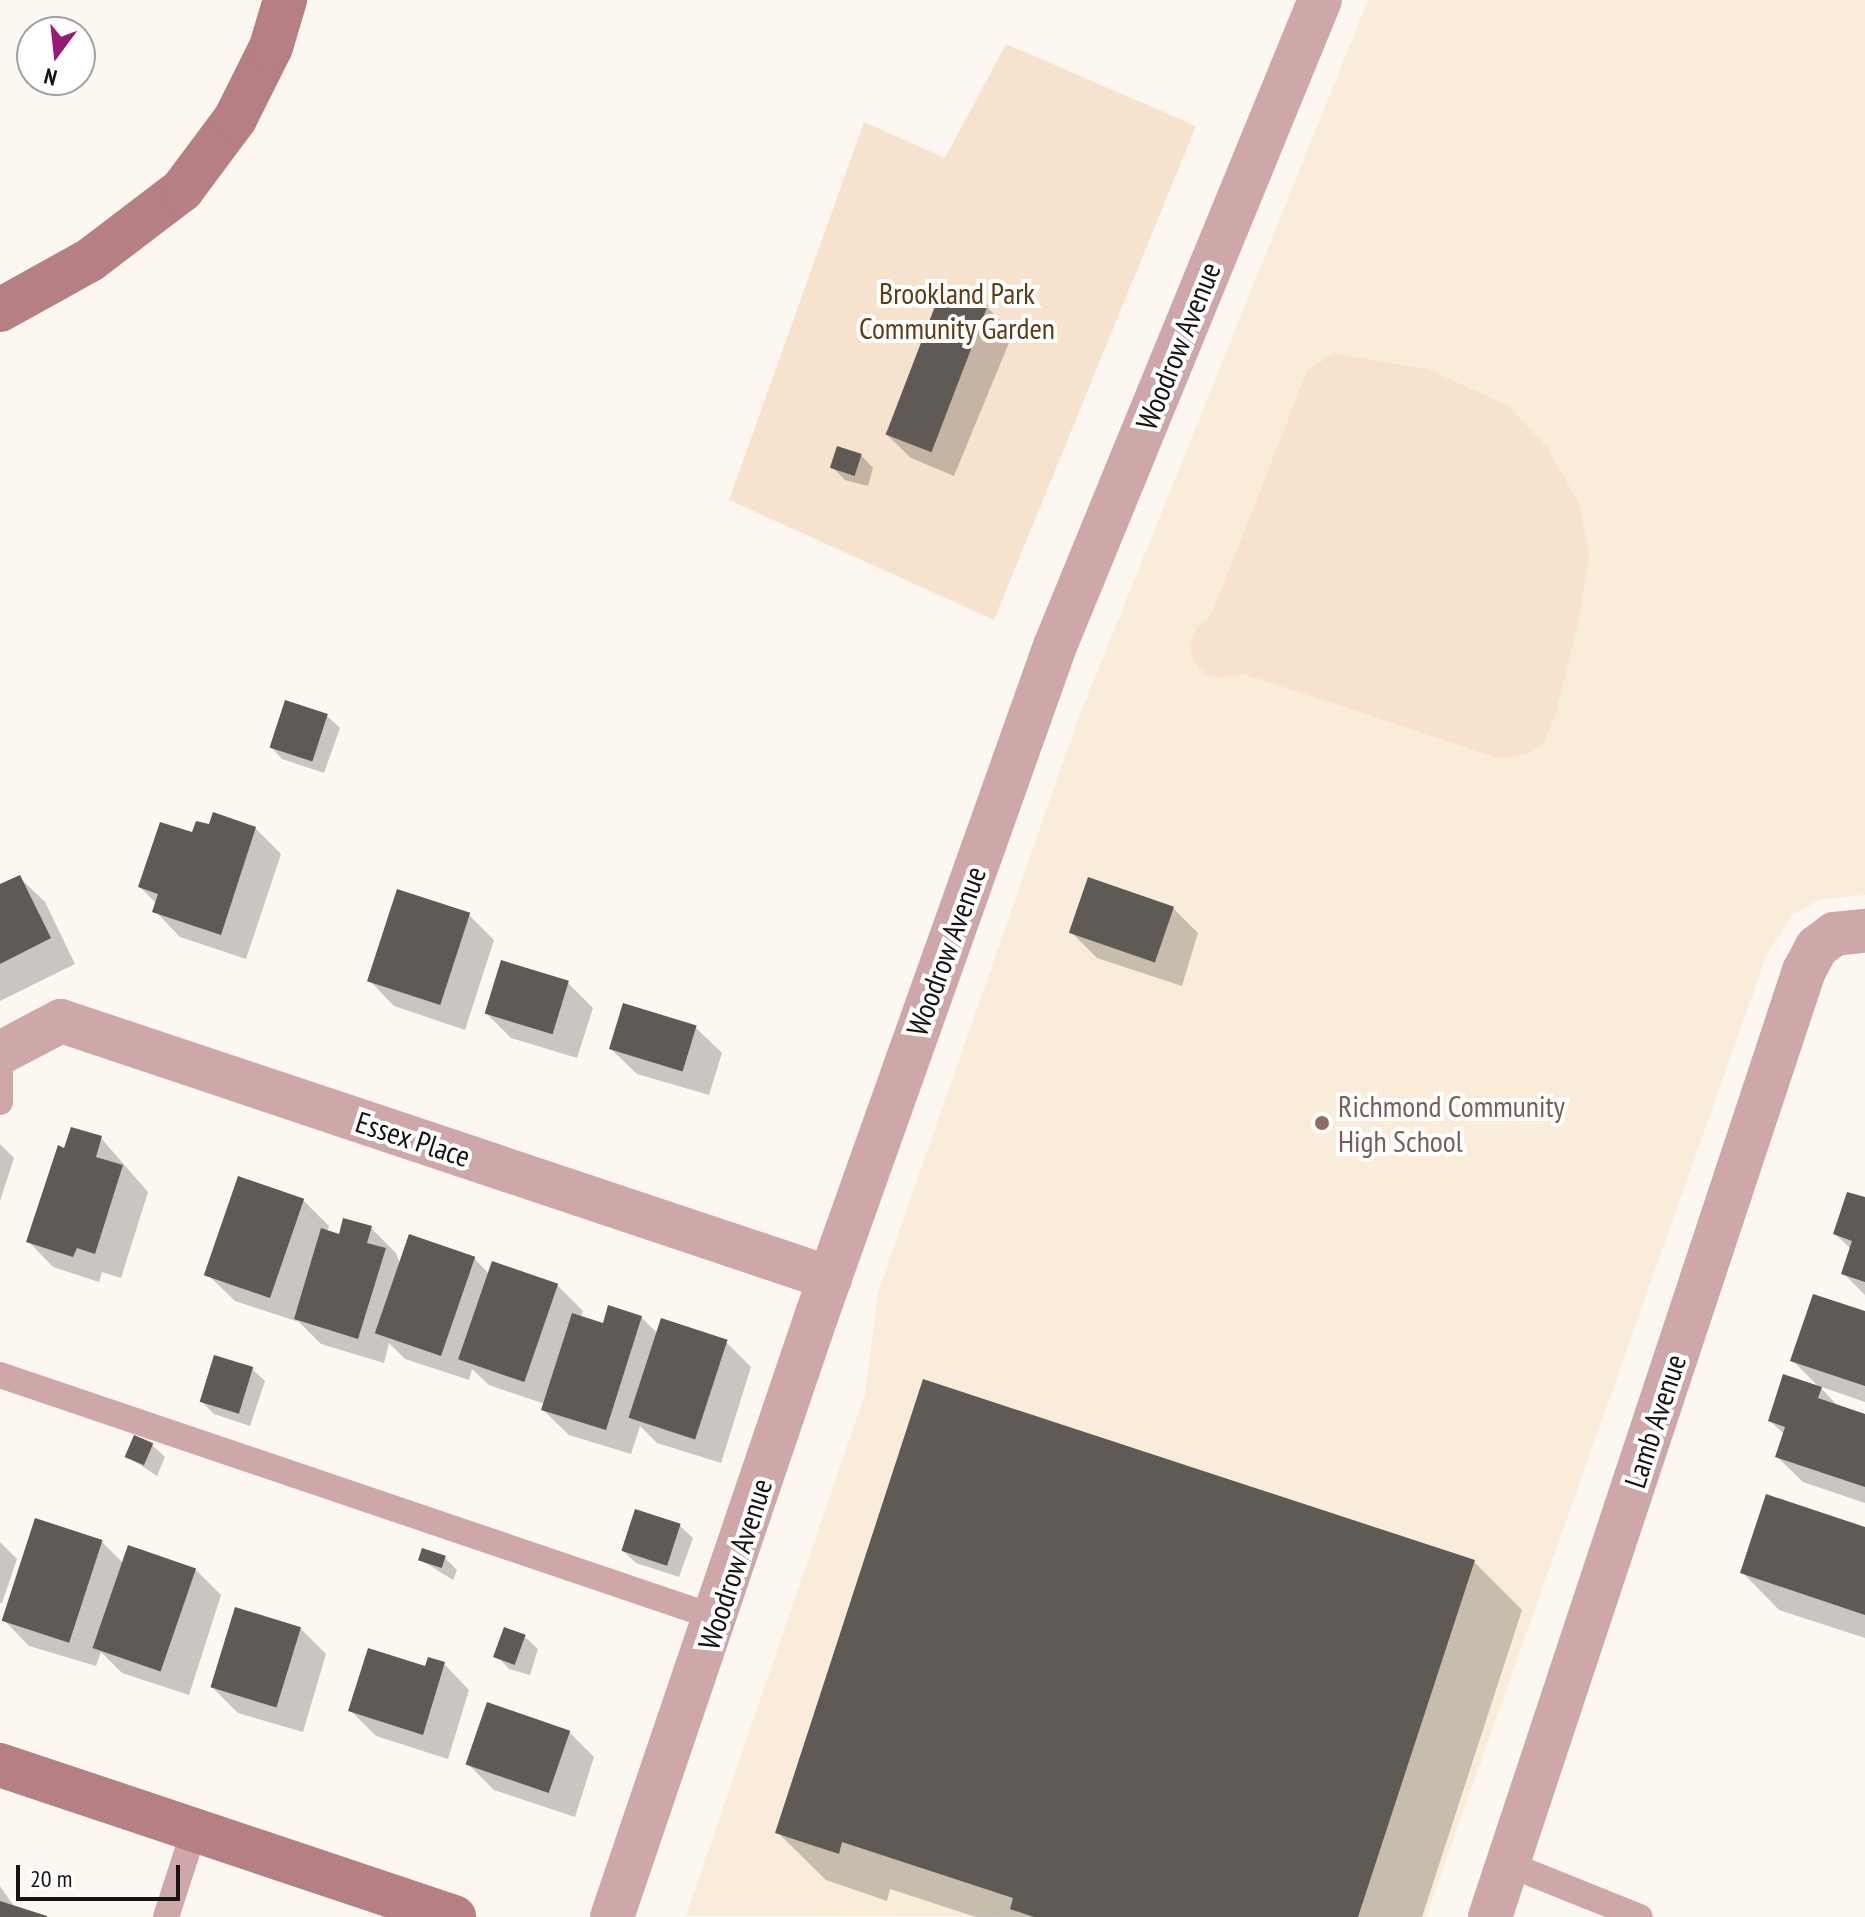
<!DOCTYPE html>
<html>
<head>
<meta charset="utf-8">
<style>
	body { margin:0 }
	#map { position:relative; width:1865px; height:1917px; overflow:hidden; background:#fdf7f2; font-family:"PT Sans Narrow",sans-serif }
	div>[style] { position:absolute }
	.education>* { inset:0; background:#f9edd9 }
	.green>* { inset:0; background:#f7e2cd }
	.shadow>* { inset:0; background:#0003 }
	.building>* { inset:0; background:#605a57; transform-origin:0 0 }
	.lane>* { height:26px; margin:-13px; padding:0 13px; transform-origin:13px; border-radius:13px; background:#cea7a9 }
	.street>* { height:44px; margin:-22px; padding:0 22px; transform-origin:22px; border-radius:22px; background:#cea7a9 }
	.secondary>* { height:44px; margin:-22px; padding:0 22px; transform-origin:22px; border-radius:22px; background:#b67f83 }
	.dots>* { width:22px; height:22px; translate:-50% -50%; box-sizing:border-box; border:4px solid #fff; border-radius:50% }
	span { translate:-50% -50%; white-space:nowrap; text-align:center; line-height:1.15; -webkit-text-stroke:8px #fff; paint-order:stroke }
	.park-label { font-size:30px; color:#5e3c14 }
	.street-label { font-size:30px; color:#161412 }
	.education-label { font-size:30px; color:#785e54 }
	.left { translate:0 -50%; text-align:left }
	.north { position:absolute; left:16px; top:16px; width:80px; height:80px; box-sizing:border-box; background:#fff; border:2px solid #a2a1a0; border-radius:50%; rotate:195deg; font-size:22px; font-weight:700; line-height:32px; text-align:center; color:#161412 }
	.north::after { content:''; display:block; margin:auto; width:28px; height:36px; background:#981971; clip-path:polygon(50% 0,100% 100%,50% 72%,0 100%) }
	.scale { position:absolute; left:16px; top:1865px; width:164px; height:36px; box-sizing:border-box; border:4px solid #161412; border-top:0; padding-left:10px; font-size:24px; line-height:28px; white-space:nowrap; color:#161412; -webkit-text-stroke:6px #fff; paint-order:stroke }
</style>
</head>
<body>
<div id="map">
	<div class="education">
		<i style="clip-path:polygon(1368px 0,1865px 0,1865px 895px,1819px 900px,1793px 915px,1767px 954px,1426px 1917px,686px 1916px,865px 1394px,878px 1292px,1077px 722px)"></i>
	</div>
	<div class="green">
		<i style="clip-path:polygon(1006px 44px,1196px 126px,994px 620px,729px 500px,864px 122px,945px 158px)"></i>
		<i style="clip-path:polygon(1334px 353px,1427px 369px,1509px 406px,1547px 448px,1579px 503px,1589px 555px,1578px 623px,1555px 716px,1545px 741px,1529px 753px,1502px 759px,1243px 674px,1221px 678px,1204px 673px,1193px 660px,1190px 644px,1197px 627px,1211px 616px,1307px 371px)"></i>
	</div>
	<div class="shadow">
		<i style="clip-path:polygon(987px 307px,1013px 333px,954px 476px,911px 458px,885px 433px)"></i>
		<i style="clip-path:polygon(861px 455px,873px 468px,868px 486px,845px 480px,832px 467px)"></i>
		<i style="clip-path:polygon(327px 716px,340px 728px,324px 773px,282px 759px,270px 746px)"></i>
		<i style="clip-path:polygon(255px 828px,281px 854px,246px 959px,180px 937px,155px 911px,157px 904px,140px 887px,194px 835px)"></i>
		<i style="clip-path:polygon(19px 877px,45px 902px,75px 964px,0 1001px,0 887px)"></i>
		<i style="clip-path:polygon(1173px 908px,1198px 933px,1182px 986px,1097px 958px,1072px 933px)"></i>
		<i style="clip-path:polygon(469px 915px,494px 940px,465px 1030px,394px 1006px,369px 980px)"></i>
		<i style="clip-path:polygon(568px 983px,593px 1008px,577px 1058px,511px 1038px,486px 1013px)"></i>
		<i style="clip-path:polygon(696px 1028px,722px 1053px,709px 1095px,637px 1074px,611px 1049px)"></i>
		<i style="clip-path:polygon(101px 1138px,148px 1192px,121px 1278px,102px 1272px,99px 1282px,53px 1267px,28px 1241px,66px 1150px)"></i>
		<i style="clip-path:polygon(0 1144px,14px 1158px,0 1201px)"></i>
		<i style="clip-path:polygon(1865px 1199px,1865px 1295px,1844px 1274px,1852px 1250px,1835px 1234px)"></i>
		<i style="clip-path:polygon(303px 1200px,329px 1226px,327px 1232px,341px 1236px,371px 1228px,396px 1253px,401px 1266px,474px 1258px,490px 1275px,557px 1285px,583px 1311px,580px 1318px,604px 1325px,641px 1317px,658px 1334px,726px 1342px,751px 1367px,721px 1463px,657px 1443px,640px 1426px,631px 1454px,569px 1435px,543px 1410px,545px 1404px,489px 1385px,472px 1369px,469px 1380px,405px 1359px,389px 1343px,384px 1363px,321px 1344px,299px 1322px,235px 1301px,209px 1276px)"></i>
		<i style="clip-path:polygon(1865px 1314px,1865px 1402px,1819px 1386px,1839px 1407px,1865px 1416px,1865px 1503px,1803px 1482px,1777px 1457px,1785px 1435px,1770px 1421px,1820px 1388px,1793px 1361px)"></i>
		<i style="clip-path:polygon(252px 1369px,265px 1381px,250px 1426px,214px 1414px,202px 1402px)"></i>
		<i style="clip-path:polygon(152px 1445px,165px 1457px,157px 1476px,127px 1456px)"></i>
		<i style="clip-path:polygon(680px 1526px,693px 1538px,679px 1577px,636px 1563px,623px 1551px)"></i>
		<i style="clip-path:polygon(1865px 1529px,1865px 1638px,1779px 1610px,1742px 1572px)"></i>
		<i style="clip-path:polygon(0 1542px,17px 1559px,2px 1603px,0 1603px)"></i>
		<i style="clip-path:polygon(102px 1542px,124px 1564px,195px 1569px,221px 1595px,189px 1695px,122px 1673px,101px 1652px,96px 1666px,29px 1646px,4px 1620px)"></i>
		<i style="clip-path:polygon(445px 1558px,457px 1570px,453px 1580px,421px 1560px)"></i>
		<i style="clip-path:polygon(1474px 1562px,1522px 1610px,1422px 1917px,976px 1917px,890px 1889px,887px 1901px,826px 1880px,777px 1832px)"></i>
		<i style="clip-path:polygon(300px 1628px,326px 1654px,303px 1732px,238px 1713px,213px 1688px)"></i>
		<i style="clip-path:polygon(525px 1637px,538px 1649px,530px 1675px,509px 1669px,497px 1656px)"></i>
		<i style="clip-path:polygon(444px 1664px,469px 1690px,448px 1759px,376px 1736px,350px 1710px)"></i>
		<i style="clip-path:polygon(569px 1732px,594px 1757px,575px 1817px,494px 1790px,469px 1765px)"></i>
		<i style="clip-path:polygon(0 1886px,16px 1909px,42px 1917px,0 1917px)"></i>
	</div>
	<div class="building">
		<i style="left:942px;top:288px;width:49px;height:157px;rotate:21deg"></i>
		<i style="left:837px;top:446px;width:26px;height:23px;rotate:18deg"></i>
		<i style="left:285px;top:700px;width:45px;height:50px;rotate:18deg"></i>
		<i style="clip-path:polygon(213px 812px,256px 827px,221px 935px,152px 912px,158px 894px,138px 887px,160px 822px,192px 832px,196px 821px,209px 824px)"></i>
		<i style="clip-path:polygon(20px 875px,51px 938px,0 964px,0 884px)"></i>
		<i style="left:1088px;top:877px;width:91px;height:59px;rotate:19deg"></i>
		<i style="left:397px;top:889px;width:77px;height:97px;rotate:18deg"></i>
		<i style="left:501px;top:960px;width:71px;height:56px;rotate:17deg"></i>
		<i style="left:623px;top:1003px;width:77px;height:48px;rotate:17deg"></i>
		<i style="clip-path:polygon(71px 1127px,102px 1136px,96px 1157px,123px 1165px,95px 1254px,77px 1248px,73px 1257px,26px 1242px,58px 1145px,64px 1148px)"></i>
		<i style="left:238px;top:1176px;width:70px;height:105px;rotate:19deg"></i>
		<i style="clip-path:polygon(1847px 1192px,1865px 1197px,1865px 1282px,1841px 1274px,1852px 1241px,1833px 1234px)"></i>
		<i style="clip-path:polygon(343px 1218px,372px 1226px,367px 1243px,386px 1248px,358px 1339px,294px 1319px,321px 1228px,339px 1234px)"></i>
		<i style="left:409px;top:1234px;width:70px;height:105px;rotate:19deg"></i>
		<i style="left:492px;top:1261px;width:70px;height:104px;rotate:19deg"></i>
		<i style="clip-path:polygon(1813px 1294px,1865px 1311px,1865px 1386px,1790px 1361px)"></i>
		<i style="clip-path:polygon(608px 1305px,642px 1316px,606px 1430px,541px 1410px,572px 1313px,603px 1323px)"></i>
		<i style="left:661px;top:1318px;width:70px;height:105px;rotate:18deg"></i>
		<i style="left:214px;top:1355px;width:41px;height:49px;rotate:17deg"></i>
		<i style="clip-path:polygon(1783px 1374px,1822px 1387px,1818px 1398px,1865px 1414px,1865px 1487px,1775px 1457px,1785px 1427px,1768px 1421px)"></i>
		<i style="clip-path:polygon(923px 1379px,1475px 1560px,1358px 1917px,1034px 1917px,1010px 1909px,1013px 1898px,842px 1842px,839px 1854px,775px 1833px)"></i>
		<i style="left:134px;top:1435px;width:21px;height:24px;rotate:23deg"></i>
		<i style="clip-path:polygon(1766px 1494px,1865px 1527px,1865px 1615px,1740px 1573px)"></i>
		<i style="left:635px;top:1509px;width:48px;height:44px;rotate:18deg"></i>
		<i style="left:35px;top:1518px;width:71px;height:108px;rotate:18deg"></i>
		<i style="left:128px;top:1545px;width:72px;height:109px;rotate:19deg"></i>
		<i style="left:422px;top:1548px;width:25px;height:13px;rotate:18deg"></i>
		<i style="left:235px;top:1607px;width:69px;height:84px;rotate:17deg"></i>
		<i style="left:504px;top:1627px;width:23px;height:32px;rotate:20deg"></i>
		<i style="clip-path:polygon(368px 1648px,425px 1666px,428px 1657px,445px 1662px,423px 1735px,348px 1711px)"></i>
		<i style="left:487px;top:1702px;width:88px;height:66px;rotate:19deg"></i>
		<i style="clip-path:polygon(0 1901px,47px 1916px,47px 1917px,0 1917px)"></i>
	</div>
	<div class="lane">
		<i style="left:0;top:1102px;width:49px;rotate:-90deg"></i>
		<i style="left:0;top:1375px;width:757px;rotate:18.72deg"></i>
		<i style="left:1508px;top:1864px;width:142px;rotate:21.9deg"></i>
		<i style="left:166px;top:1917px;width:90px;rotate:-72deg"></i>
	</div>
	<div class="street">
		<i style="left:0;top:1053px;width:69px;rotate:-27.7deg"></i>
		<i style="left:61px;top:1021px;width:811px;rotate:18.48deg"></i>
		<i style="left:612px;top:1917px;width:637px;rotate:-71.22deg"></i>
		<i style="left:817px;top:1314px;width:709px;rotate:-70.39deg"></i>
		<i style="left:1055px;top:646px;width:698px;rotate:-67.7deg"></i>
		<i style="left:1490px;top:1917px;width:997px;rotate:-71.64deg"></i>
		<i style="left:1804px;top:971px;width:27px;rotate:-62deg"></i>
		<i style="left:1817px;top:947px;width:21px;rotate:-37deg"></i>
		<i style="left:1834px;top:934px;width:31px;rotate:-6deg"></i>
	</div>
	<div class="secondary">
		<i style="left:0;top:310px;width:103px;rotate:-29.1deg"></i>
		<i style="left:90px;top:260px;width:116px;rotate:-37.3deg"></i>
		<i style="left:182px;top:190px;width:89px;rotate:-53.3deg"></i>
		<i style="left:235px;top:119px;width:80px;rotate:-63.4deg"></i>
		<i style="left:271px;top:47px;width:49px;rotate:-73.4deg"></i>
		<i style="left:0;top:1765px;width:479px;rotate:18.5deg"></i>
	</div>
	<div class="dots">
		<i style="left:1322px;top:1123px;background:#8d6e63"></i>
	</div>
	<div class="park-label">
		<span style="left:957px;top:310px">Brookland Park<br>Community Garden</span>
	</div>
	<div class="street-label">
		<span style="left:1178px;top:346px;rotate:-68deg">Woodrow Avenue</span>
		<span style="left:946px;top:951px;rotate:-70deg">Woodrow Avenue</span>
		<span style="left:413px;top:1139px;rotate:18deg">Essex Place</span>
		<span style="left:1655px;top:1421px;rotate:-72deg">Lamb Avenue</span>
		<span style="left:735px;top:1564px;rotate:-72deg">Woodrow Avenue</span>
	</div>
	<div class="education-label">
		<span class="left" style="left:1338px;top:1123px">Richmond Community<br>High School</span>
	</div>
	<div class="north">N</div>
	<div class="scale">20 m</div>
</div>
</body>
</html>
